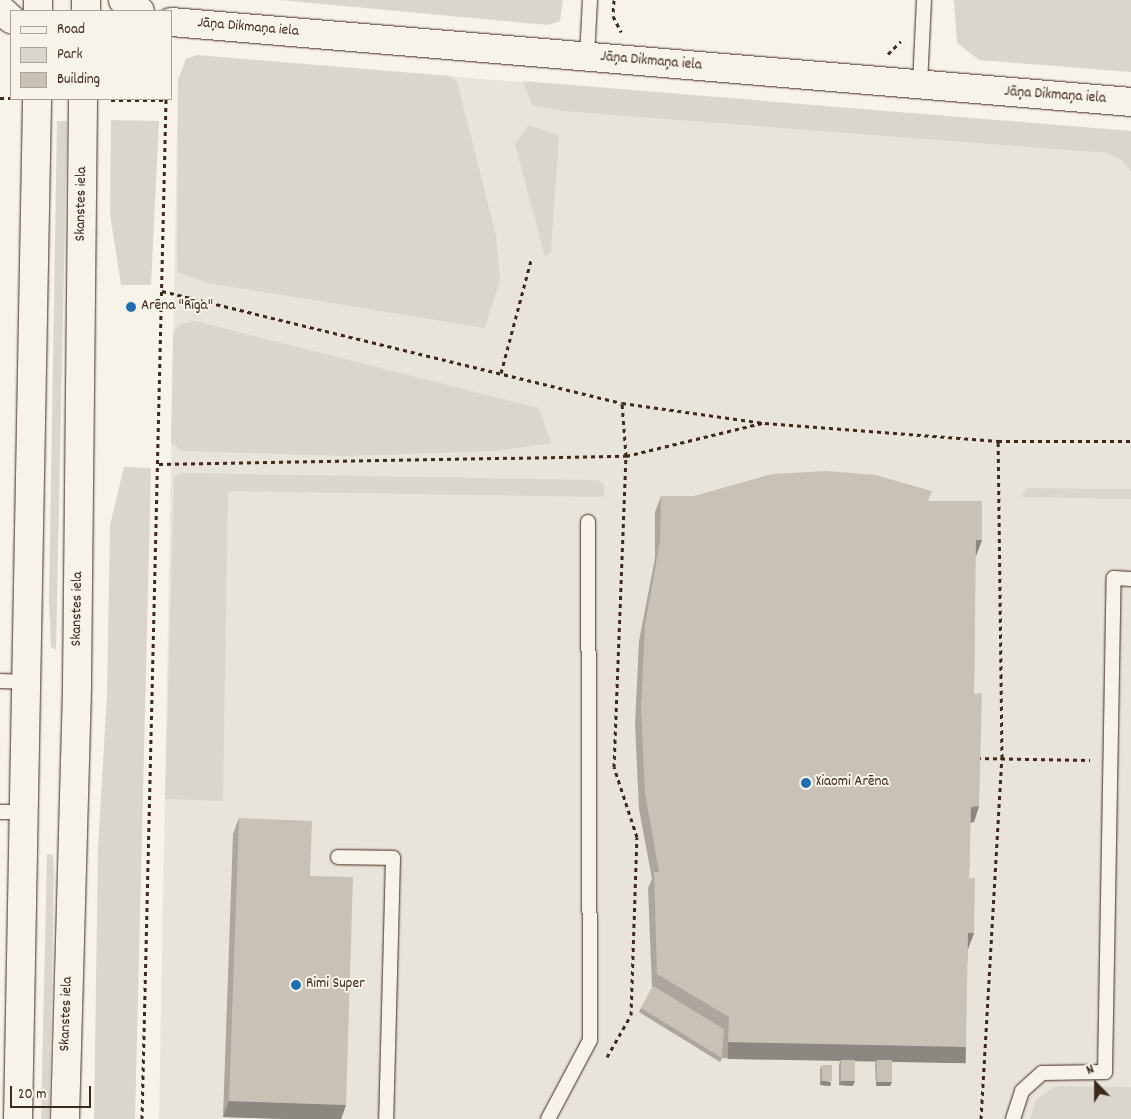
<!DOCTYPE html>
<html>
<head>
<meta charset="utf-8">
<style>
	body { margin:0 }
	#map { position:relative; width:1131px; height:1119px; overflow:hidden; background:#f7f3e8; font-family:Dekko,sans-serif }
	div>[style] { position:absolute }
	.built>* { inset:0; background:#e9e4d9 }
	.green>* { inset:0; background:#dbd6cb }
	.path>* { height:3px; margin-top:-1.5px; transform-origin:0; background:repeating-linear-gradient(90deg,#3b2a1e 0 4px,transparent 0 8px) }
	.roads { filter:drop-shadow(0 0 1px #3b2a1e) drop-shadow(0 0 1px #3b2a1e) }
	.lane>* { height:14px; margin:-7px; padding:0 7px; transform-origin:7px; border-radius:7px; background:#f7f3e8 }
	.street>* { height:28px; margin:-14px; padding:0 14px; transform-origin:14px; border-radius:14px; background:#f7f3e8 }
	.secondary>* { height:28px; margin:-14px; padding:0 14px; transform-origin:14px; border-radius:14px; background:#f7f3e8 }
	.wall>* { inset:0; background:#aca69d }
	.shaded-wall>* { inset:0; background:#8c877f; transform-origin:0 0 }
	.building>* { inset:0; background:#c8c1b6; transform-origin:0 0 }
	.dots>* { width:14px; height:14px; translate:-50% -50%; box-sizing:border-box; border:2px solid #f7f3e8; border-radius:50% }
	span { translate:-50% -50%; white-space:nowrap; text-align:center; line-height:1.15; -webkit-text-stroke:4px #f7f3e8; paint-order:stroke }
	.street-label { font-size:15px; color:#3b2a1e }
	.poi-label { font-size:15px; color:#3b2a1e }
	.left { translate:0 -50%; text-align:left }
	.legend { position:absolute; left:10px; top:10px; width:162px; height:90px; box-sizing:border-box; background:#f7f3e8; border:1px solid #aca397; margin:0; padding:6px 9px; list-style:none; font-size:15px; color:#3b2a1e }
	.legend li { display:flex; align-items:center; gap:10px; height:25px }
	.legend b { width:25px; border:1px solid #aca397 }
	.north { position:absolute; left:1071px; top:1059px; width:50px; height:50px; -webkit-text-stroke:4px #f7f3e8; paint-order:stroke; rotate:338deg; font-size:14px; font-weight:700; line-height:20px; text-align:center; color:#3b2a1e }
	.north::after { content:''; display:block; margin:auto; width:18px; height:22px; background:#3b2a1e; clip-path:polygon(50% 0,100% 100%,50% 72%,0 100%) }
	.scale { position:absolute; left:10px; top:1086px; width:81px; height:22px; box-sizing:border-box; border:2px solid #3b2a1e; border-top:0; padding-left:6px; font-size:15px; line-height:18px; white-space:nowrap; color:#3b2a1e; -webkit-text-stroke:4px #f7f3e8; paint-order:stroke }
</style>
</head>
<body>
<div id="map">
	<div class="built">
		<i style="clip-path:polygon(197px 55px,1131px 133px,1131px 1119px,159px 1119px,178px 80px,186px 59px)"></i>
	</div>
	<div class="green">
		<i style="clip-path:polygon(279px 0,563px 0,560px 21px,548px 25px)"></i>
		<i style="clip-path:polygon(954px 0,1131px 0,1131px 72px,979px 60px,957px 43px)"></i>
		<i style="clip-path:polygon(197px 55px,450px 76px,457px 82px,496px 235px,500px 280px,485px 328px,208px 283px,177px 272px,178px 80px,186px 59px)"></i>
		<i style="clip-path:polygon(523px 81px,1131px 131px,1131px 172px,1122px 160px,1107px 153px,561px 111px,532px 105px)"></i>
		<i style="clip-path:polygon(111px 120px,159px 121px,151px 285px,121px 285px,110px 214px)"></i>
		<i style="clip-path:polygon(57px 121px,67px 121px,56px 650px,51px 647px,49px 601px)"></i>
		<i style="clip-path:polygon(529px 125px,559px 135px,551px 252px,545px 257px,515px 144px)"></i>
		<i style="clip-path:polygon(195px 321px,539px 408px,551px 443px,496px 451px,346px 456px,182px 451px,171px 443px,173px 334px,179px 325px)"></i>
		<i style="clip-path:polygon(124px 467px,151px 468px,135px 1119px,94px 1119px,98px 847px,107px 694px,110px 525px)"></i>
		<i style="clip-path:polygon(180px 473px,597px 480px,604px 484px,604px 497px,228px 491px,223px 801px,165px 799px,174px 477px)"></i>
		<i style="clip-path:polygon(1027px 488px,1131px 489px,1131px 499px,1020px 497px)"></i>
		<i style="clip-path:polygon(47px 854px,53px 855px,54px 867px,52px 986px,49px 1119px,41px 1119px)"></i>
		<i style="clip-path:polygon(1056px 1086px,1131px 1087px,1131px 1119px,1030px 1119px,1036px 1099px)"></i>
	</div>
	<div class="path">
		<i style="left:614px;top:0;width:16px;rotate:94deg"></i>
		<i style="left:613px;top:16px;width:18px;rotate:63deg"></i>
		<i style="left:888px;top:54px;width:18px;rotate:-45deg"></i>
		<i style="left:0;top:98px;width:11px"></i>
		<i style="left:111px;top:100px;width:55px"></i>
		<i style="left:162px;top:291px;width:473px;rotate:13.7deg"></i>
		<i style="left:622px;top:403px;width:144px;rotate:8deg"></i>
		<i style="left:765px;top:423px;width:234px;rotate:4.4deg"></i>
		<i style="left:998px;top:441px;width:133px"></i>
		<i style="left:501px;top:373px;width:117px;rotate:-75.1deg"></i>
		<i style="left:159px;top:464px;width:467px;rotate:-1deg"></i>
		<i style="left:626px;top:456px;width:140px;rotate:-13.6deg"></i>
		<i style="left:977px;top:758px;width:113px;rotate:1deg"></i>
		<i style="left:607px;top:1057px;width:48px;rotate:-60.3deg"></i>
		<i style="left:631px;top:1015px;width:178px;rotate:-88.1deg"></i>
		<i style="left:637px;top:837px;width:74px;rotate:-108.2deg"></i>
		<i style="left:614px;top:767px;width:311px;rotate:-87.8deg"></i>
		<i style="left:626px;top:456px;width:53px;rotate:-94.3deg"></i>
		<i style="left:142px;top:1119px;width:1020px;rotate:-88.65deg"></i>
		<i style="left:981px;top:1119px;width:362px;rotate:-86.7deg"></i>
		<i style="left:1002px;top:758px;width:317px;rotate:-90.7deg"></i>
	</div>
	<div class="roads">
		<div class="lane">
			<i style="left:587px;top:57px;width:57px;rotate:-87deg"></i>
			<i style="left:920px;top:85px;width:85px;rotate:-87.3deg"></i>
			<i style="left:0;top:681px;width:26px;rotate:2deg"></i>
			<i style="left:0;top:812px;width:23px"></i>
			<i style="left:338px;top:857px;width:55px;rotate:1deg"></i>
			<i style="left:393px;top:858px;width:261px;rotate:91.5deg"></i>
			<i style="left:548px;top:1119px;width:89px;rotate:-62deg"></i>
			<i style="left:590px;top:1040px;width:518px;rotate:-90.22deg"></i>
			<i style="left:1013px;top:1119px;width:29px;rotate:-72deg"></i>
			<i style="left:1022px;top:1091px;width:27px;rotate:-42deg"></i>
			<i style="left:1042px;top:1073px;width:63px;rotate:-0.9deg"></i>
			<i style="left:1105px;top:1072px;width:494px;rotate:-89deg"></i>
			<i style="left:1114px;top:578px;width:17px;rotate:3deg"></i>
		</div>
		<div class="street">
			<i style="left:123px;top:0;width:20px;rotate:33deg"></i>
			<i style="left:0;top:9px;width:15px;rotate:42deg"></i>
			<i style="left:171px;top:22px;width:963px;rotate:4.76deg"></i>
		</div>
		<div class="secondary">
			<i style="left:38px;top:11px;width:11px;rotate:-90deg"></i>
			<i style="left:86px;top:11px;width:11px;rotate:-90deg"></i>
			<i style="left:18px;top:1119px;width:1020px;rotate:-88.93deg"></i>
			<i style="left:65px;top:1119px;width:436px;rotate:-88.4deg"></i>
			<i style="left:77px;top:683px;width:584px;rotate:-89.41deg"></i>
		</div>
	</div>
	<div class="wall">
		<i style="clip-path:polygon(661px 496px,928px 501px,982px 540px,976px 556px,975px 556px,974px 694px,979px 806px,974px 822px,970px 823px,969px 878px,974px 933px,968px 949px,960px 1063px,892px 1061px,892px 1082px,890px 1086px,876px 1086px,875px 1064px,877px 1061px,855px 1061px,853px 1086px,839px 1085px,839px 1064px,841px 1060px,722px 1058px,723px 1051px,722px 1058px,720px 1062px,639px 1012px,641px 1008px,652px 988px,648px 888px,652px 879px,639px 809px,635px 724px,639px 641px,655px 558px,655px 512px)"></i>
		<i style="clip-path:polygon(239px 818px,310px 876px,346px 1105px,341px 1119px,286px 1119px,223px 1117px,233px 834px)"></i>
		<i style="clip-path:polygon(822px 1065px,830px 1086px,820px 1085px,820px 1069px)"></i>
	</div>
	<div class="shaded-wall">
		<i style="clip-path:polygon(976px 540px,982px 540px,976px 556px,970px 556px)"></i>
		<i style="clip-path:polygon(979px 806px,974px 822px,965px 823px,971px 807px)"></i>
		<i style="clip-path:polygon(968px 933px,974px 933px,968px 949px,962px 949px)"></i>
		<i style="left:728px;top:1042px;width:238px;height:17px;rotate:1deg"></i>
		<i style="left:821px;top:1081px;width:10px;height:4px;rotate:6deg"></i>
		<i style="clip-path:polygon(841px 1081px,855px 1081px,853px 1086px,839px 1085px)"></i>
		<i style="clip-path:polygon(877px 1082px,892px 1082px,890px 1086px,876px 1086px)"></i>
		<i style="clip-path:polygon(229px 1101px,346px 1105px,341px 1119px,286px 1119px,223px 1117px)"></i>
	</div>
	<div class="building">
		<i style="clip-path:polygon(827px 471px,875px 475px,932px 491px,928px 501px,982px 501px,982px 540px,976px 540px,974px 694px,982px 693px,979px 806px,971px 807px,969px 878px,975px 878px,974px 933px,968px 933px,966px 1047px,728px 1042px,729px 1017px,657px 974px,654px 872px,659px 872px,645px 793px,641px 708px,645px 625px,660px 542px,661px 496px,694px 496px,772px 474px)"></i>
		<i style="clip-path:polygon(239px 818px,312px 821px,310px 876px,353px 877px,346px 1105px,229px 1101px)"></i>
		<i style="clip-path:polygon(653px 986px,724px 1029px,722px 1058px,641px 1008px)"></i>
		<i style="left:841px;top:1060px;width:14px;height:21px"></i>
		<i style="left:877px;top:1060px;width:15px;height:22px"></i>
		<i style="left:822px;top:1065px;width:10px;height:16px"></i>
	</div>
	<div class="dots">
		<i style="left:131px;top:307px;background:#1f6fb2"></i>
		<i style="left:806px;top:783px;background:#1f6fb2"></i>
		<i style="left:296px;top:985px;background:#1f6fb2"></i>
	</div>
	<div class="street-label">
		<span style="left:248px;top:28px;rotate:5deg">Jāņa Dikmaņa iela</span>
		<span style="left:651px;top:62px;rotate:5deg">Jāņa Dikmaņa iela</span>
		<span style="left:1055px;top:96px;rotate:4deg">Jāņa Dikmaņa iela</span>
		<span style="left:82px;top:204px;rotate:-89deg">Skanstes iela</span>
		<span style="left:78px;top:609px;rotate:-89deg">Skanstes iela</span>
		<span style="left:67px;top:1014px;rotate:-88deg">Skanstes iela</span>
	</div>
	<div class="poi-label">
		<span class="left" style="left:141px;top:307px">Arēna "Rīga"</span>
		<span class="left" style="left:816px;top:783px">Xiaomi Arēna</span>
		<span class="left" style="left:306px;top:985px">Rimi Super</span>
	</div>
	<ul class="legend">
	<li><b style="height:6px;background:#f7f3e8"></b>Road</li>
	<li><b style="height:14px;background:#dbd6cb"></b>Park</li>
	<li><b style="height:14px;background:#c8c1b6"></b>Building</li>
	</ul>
	<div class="north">N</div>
	<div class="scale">20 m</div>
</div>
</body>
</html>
